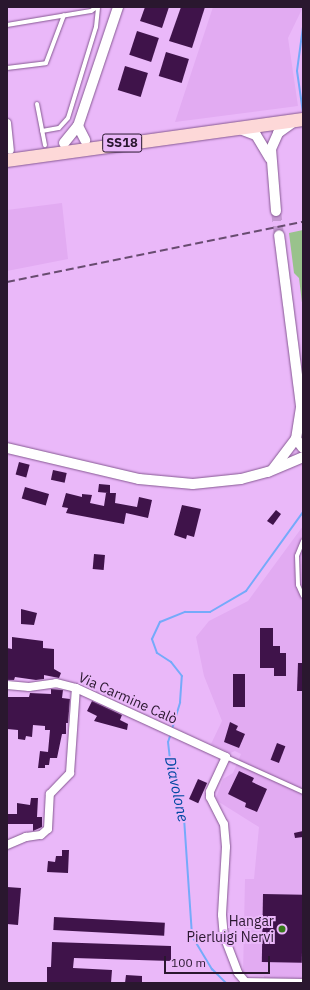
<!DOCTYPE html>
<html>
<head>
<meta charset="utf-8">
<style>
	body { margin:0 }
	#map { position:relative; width:310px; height:990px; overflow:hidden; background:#eab8f9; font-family:"IBM Plex Sans",sans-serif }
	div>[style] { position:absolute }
	.built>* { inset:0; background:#e2abf2 }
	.green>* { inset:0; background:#99c28c }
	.stream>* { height:2px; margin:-1px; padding:0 1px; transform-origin:1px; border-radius:1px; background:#75aafa }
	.building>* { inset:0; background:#3f134a; transform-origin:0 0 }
	.tertiary-tunnel>* { height:10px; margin-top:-5px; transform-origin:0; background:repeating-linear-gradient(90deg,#c498d1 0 10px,transparent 0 15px) }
	.roads { filter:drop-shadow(0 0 1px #865893) drop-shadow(0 0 1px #865893) }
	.service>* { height:4px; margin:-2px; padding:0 2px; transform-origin:2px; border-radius:2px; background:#fff }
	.minor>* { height:8px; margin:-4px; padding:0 4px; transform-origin:4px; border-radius:4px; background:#fff }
	.tertiary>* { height:10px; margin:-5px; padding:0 5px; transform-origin:5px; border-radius:5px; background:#fff }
	.primary>* { height:13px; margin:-6.5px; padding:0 6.5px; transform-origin:6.5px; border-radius:6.5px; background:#fdd8d8 }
	.rail>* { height:2px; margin-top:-1px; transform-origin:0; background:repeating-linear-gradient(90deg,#684b70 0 8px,transparent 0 12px) }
	.dots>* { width:11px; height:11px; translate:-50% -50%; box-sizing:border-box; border:2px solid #eab8f9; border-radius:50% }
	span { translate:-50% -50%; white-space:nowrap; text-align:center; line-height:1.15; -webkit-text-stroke:4px #eab8f9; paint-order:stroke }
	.shield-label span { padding:1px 3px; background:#eab8f9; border:1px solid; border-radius:3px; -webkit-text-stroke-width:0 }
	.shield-label { font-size:13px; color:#2a172f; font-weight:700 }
	.street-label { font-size:14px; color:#2a172f }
	.poi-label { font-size:14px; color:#2a172f }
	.right { translate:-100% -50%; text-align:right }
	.water-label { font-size:15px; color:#0047a2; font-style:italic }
	.frame { position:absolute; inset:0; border:8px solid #2a172f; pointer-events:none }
	.scale { position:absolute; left:164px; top:956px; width:106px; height:18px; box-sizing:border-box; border:2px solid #2a172f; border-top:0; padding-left:5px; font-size:12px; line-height:14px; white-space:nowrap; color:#2a172f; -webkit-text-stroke:3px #eab8f9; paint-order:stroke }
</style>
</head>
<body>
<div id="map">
	<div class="built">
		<i style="clip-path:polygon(213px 7px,303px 7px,288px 38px,298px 106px,175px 122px)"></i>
		<i style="clip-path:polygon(62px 203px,68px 259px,7px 271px,7px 210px)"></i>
		<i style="clip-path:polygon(303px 526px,303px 983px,264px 983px,264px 976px,243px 975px,245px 879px,254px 879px,259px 827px,219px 802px,216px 798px,223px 779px,233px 773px,241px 754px,235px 751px,230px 753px,211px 744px,222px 721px,204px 676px,196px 637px,209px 621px,248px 601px)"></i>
	</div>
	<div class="green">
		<i style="clip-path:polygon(303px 230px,303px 311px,299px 278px,294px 273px,289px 233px)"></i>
	</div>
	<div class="stream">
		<i style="left:303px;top:27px;width:44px;rotate:97.8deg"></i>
		<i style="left:297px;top:71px;width:41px;rotate:81.7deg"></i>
		<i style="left:172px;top:729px;width:28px;rotate:-73deg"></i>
		<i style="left:180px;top:702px;width:26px;rotate:-86deg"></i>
		<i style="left:182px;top:676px;width:18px;rotate:-128deg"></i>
		<i style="left:171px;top:662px;width:17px;rotate:-147deg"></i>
		<i style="left:157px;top:653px;width:15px;rotate:-110deg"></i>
		<i style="left:152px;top:639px;width:19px;rotate:-65deg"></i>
		<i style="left:160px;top:622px;width:27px;rotate:-22deg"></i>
		<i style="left:185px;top:612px;width:25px"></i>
		<i style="left:210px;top:612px;width:42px;rotate:-30.3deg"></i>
		<i style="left:246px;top:591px;width:97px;rotate:-54.2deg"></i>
		<i style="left:171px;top:733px;width:9px;rotate:108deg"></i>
		<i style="left:168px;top:742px;width:44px;rotate:83.5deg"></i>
		<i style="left:173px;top:786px;width:34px;rotate:71deg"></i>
		<i style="left:184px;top:818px;width:118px;rotate:86.1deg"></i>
		<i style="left:192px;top:936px;width:39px;rotate:59deg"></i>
		<i style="left:212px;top:969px;width:20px;rotate:45deg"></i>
	</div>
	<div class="building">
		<i style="clip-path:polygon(145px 7px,169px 7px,162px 28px,140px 21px)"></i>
		<i style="clip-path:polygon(181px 7px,205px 7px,192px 48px,169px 41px)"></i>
		<i style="left:137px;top:31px;width:23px;height:25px;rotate:18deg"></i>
		<i style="left:166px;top:52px;width:24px;height:25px;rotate:17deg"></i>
		<i style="left:125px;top:66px;width:24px;height:25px;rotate:17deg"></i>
		<i style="left:19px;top:462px;width:11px;height:13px;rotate:15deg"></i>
		<i style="left:53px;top:470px;width:14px;height:10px;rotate:12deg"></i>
		<i style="clip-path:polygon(99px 484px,110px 485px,110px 493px,116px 493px,115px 503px,137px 507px,139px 497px,152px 500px,148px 518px,126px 513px,124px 524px,66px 513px,68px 508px,62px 507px,66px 493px,82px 497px,82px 494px,92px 495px,90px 503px,104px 506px,106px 493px,108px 493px,98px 492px)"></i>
		<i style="left:25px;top:487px;width:25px;height:12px;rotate:16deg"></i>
		<i style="clip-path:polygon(182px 505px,201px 509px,194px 537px,187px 535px,186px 539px,174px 535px)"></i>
		<i style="clip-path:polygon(276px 510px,281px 514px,273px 525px,267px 521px)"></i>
		<i style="left:94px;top:554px;width:11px;height:15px;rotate:5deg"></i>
		<i style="clip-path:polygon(21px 609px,37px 613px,34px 625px,21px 624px)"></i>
		<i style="clip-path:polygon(260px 628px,273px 628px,273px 646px,280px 646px,280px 653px,286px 653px,286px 676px,274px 676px,274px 668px,260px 668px)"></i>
		<i style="clip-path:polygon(12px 637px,43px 641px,43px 648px,54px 649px,54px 669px,61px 673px,59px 678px,44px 675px,44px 679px,36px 680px,15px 677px,14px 680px,7px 680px,7px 648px,12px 649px)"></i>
		<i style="clip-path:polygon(298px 663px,303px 663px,303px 691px,297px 691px)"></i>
		<i style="left:233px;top:674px;width:12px;height:33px"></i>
		<i style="clip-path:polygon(51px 689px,63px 690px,62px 698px,70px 699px,68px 723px,66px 723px,66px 734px,62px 734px,57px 758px,50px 758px,49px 765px,45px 765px,45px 768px,38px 768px,40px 751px,48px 752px,50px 730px,45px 730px,45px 726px,33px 725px,32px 737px,26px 736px,25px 740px,18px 739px,18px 730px,7px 729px,7px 697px,29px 697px,30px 693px,51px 694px)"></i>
		<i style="clip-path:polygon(92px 701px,122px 715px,120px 720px,128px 724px,127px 730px,94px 721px,97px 716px,87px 711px)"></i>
		<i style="clip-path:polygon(230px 722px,238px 726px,236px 730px,245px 734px,239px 748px,224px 742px)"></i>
		<i style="left:277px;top:743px;width:9px;height:18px;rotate:21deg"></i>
		<i style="clip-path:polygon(239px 771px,254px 778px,252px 782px,267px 789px,257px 812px,245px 807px,246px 803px,228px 794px)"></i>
		<i style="left:198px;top:779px;width:10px;height:22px;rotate:24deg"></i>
		<i style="clip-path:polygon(31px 798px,38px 798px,37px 817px,42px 817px,42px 827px,33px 831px,33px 824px,7px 824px,7px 814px,17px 814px,17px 803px,30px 805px)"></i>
		<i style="clip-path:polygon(303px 831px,303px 837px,295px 838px,294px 833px)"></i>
		<i style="clip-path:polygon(62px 850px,69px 850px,68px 873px,47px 872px,48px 861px,55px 862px,56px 856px,62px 856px)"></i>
		<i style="clip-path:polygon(7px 887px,21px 888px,18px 925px,7px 924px)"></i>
		<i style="left:263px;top:894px;width:40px;height:68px;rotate:1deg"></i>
		<i style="left:54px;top:917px;width:111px;height:13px;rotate:3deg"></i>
		<i style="clip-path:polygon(52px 942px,171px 946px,171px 961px,74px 958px,73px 968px,112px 970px,111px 983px,47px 983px,47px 967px,51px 967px)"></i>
		<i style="clip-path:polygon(126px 975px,142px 976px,142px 983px,125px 983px)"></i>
	</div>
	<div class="tertiary-tunnel">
		<i style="left:276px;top:211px;width:24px;rotate:83deg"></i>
	</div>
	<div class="roads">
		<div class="service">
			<i style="left:7px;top:25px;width:85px;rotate:-9.5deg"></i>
			<i style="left:91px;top:11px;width:7px;rotate:-34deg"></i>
			<i style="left:7px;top:68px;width:39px;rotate:-7deg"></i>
			<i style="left:46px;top:63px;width:51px;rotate:-69.4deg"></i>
			<i style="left:37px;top:104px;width:42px;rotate:79deg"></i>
			<i style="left:42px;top:131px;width:17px;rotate:-10deg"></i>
			<i style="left:59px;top:128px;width:13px;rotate:-48deg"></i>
			<i style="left:68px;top:118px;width:95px;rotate:-72.9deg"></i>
			<i style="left:96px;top:27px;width:20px;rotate:-84deg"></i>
			<i style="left:303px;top:541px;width:16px;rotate:112deg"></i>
			<i style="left:297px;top:556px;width:29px;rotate:88deg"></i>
			<i style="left:298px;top:585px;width:12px;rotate:66deg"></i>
			<i style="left:226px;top:757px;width:85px;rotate:24.4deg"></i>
			<i style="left:243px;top:980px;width:60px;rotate:1deg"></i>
		</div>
		<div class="minor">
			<i style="left:7px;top:123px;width:27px;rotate:84deg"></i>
			<i style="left:7px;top:685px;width:22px;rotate:5deg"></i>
			<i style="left:29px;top:687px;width:27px;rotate:-8deg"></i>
			<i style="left:56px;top:683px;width:21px;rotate:14deg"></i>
			<i style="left:76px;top:688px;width:165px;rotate:24.7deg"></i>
			<i style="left:226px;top:757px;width:38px;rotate:115deg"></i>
			<i style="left:210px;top:792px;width:5px;rotate:90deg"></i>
			<i style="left:210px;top:797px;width:30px;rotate:63deg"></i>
			<i style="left:224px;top:824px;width:23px;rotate:85deg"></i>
			<i style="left:226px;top:847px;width:68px;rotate:93.4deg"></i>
			<i style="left:222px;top:915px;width:21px;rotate:85deg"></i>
			<i style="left:224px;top:936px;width:40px;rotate:69deg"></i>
			<i style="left:238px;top:973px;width:13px;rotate:51deg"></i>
			<i style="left:7px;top:845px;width:21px;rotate:-23deg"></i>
			<i style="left:26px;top:837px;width:15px;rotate:-8deg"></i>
			<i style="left:41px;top:835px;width:9px;rotate:-41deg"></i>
			<i style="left:48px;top:829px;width:35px;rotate:-87deg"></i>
			<i style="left:50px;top:794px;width:29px;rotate:-46deg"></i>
			<i style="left:70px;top:773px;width:85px;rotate:-86deg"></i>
		</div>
		<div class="tertiary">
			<i style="left:78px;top:126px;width:16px;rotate:63deg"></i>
			<i style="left:240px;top:129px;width:17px;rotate:21deg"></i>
			<i style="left:256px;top:135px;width:27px;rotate:59deg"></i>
			<i style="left:64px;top:143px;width:22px;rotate:-51deg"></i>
			<i style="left:78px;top:126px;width:126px;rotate:-71.4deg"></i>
			<i style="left:276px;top:211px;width:62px;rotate:-94.6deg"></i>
			<i style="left:271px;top:149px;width:17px;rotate:-66deg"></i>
			<i style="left:278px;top:133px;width:19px;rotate:-36deg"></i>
			<i style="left:296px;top:439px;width:11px;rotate:52deg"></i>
			<i style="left:7px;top:448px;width:136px;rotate:13.2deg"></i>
			<i style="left:139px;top:479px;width:54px;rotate:5.3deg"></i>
			<i style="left:193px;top:484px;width:48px;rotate:-5.9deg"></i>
			<i style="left:241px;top:479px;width:28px;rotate:-15deg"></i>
			<i style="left:268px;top:472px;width:38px;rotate:-23deg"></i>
			<i style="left:273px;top:469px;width:38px;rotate:-53deg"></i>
			<i style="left:296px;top:439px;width:33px;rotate:-81deg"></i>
			<i style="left:301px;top:406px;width:172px;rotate:-97.3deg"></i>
		</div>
		<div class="primary">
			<i style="left:7px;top:160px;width:299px;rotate:-7.9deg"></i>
		</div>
	</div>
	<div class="rail">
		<i style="left:7px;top:282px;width:302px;rotate:-11.5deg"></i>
	</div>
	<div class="dots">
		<i style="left:282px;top:929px;background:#36791a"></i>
	</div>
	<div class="shield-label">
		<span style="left:122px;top:143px">SS18</span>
	</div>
	<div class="street-label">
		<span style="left:128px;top:698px;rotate:24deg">Via Carmine Calò</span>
	</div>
	<div class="poi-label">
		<span class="right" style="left:274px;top:929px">Hangar<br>Pierluigi Nervi</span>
	</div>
	<div class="water-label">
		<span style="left:177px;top:789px;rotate:78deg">Diavolone</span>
	</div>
	<div class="frame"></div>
	<div class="scale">100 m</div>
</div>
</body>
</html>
